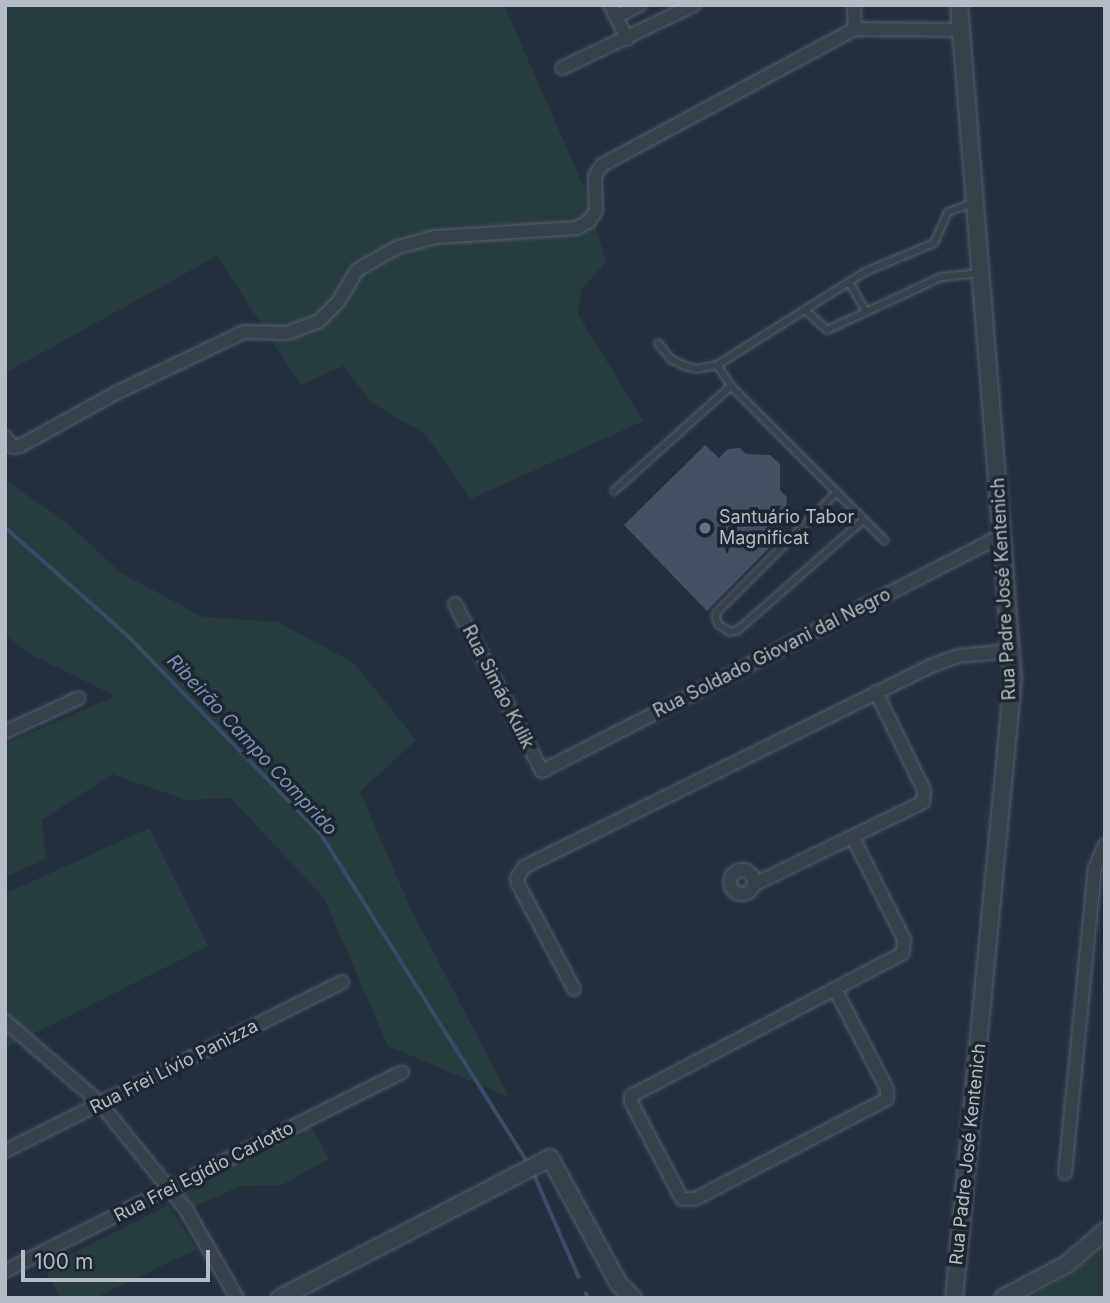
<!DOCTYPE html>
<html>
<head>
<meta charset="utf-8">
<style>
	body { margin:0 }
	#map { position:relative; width:1110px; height:1303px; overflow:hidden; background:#242f3e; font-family:Inter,sans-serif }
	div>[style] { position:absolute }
	.green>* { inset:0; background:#263c3f }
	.stream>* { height:3.5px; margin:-1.75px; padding:0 1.75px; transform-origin:1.75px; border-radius:1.75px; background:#394c67 }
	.building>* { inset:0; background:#455162 }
	.roads { filter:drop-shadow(0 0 2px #565f6c) drop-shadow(0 0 2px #565f6c) }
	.service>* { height:6px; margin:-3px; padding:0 3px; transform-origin:3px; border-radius:3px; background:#38414e }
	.minor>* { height:12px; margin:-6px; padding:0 6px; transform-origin:6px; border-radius:6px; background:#38414e }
	.minor>.ring { margin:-6px; padding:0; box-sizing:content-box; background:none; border:12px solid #38414e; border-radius:50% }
	.tertiary>* { height:16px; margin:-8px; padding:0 8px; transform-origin:8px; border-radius:8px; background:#38414e }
	.dots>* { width:19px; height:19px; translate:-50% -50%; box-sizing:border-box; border:4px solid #1d2633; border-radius:50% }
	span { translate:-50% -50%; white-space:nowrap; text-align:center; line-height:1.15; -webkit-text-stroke:7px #1d2633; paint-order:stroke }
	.poi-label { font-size:18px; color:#b4bcc9 }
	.left { translate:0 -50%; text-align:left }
	.street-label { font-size:18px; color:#b4bcc9 }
	.water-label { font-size:19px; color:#7c92b1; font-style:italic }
	.frame { position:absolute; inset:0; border:7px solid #b4bcc9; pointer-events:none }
	.scale { position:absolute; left:21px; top:1250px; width:189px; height:32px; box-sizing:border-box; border:4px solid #b4bcc9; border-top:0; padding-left:9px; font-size:21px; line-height:24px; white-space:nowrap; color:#b4bcc9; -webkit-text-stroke:5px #1d2633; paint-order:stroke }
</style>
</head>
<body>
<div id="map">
	<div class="green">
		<i style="clip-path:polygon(5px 5px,504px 5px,586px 192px,606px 262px,581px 290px,578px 314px,643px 421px,471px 499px,425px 434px,372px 403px,343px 366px,301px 385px,217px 256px,5px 373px)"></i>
		<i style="clip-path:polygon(5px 480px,66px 522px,121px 573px,203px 617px,277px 622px,354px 663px,416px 740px,360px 792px,410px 907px,509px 1097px,388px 1046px,324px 898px,231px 798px,186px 800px,112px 774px,42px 820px,46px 859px,5px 877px,5px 744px,115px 696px,26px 652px,5px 634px)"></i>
		<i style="clip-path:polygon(149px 828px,208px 946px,5px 1048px,5px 894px)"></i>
		<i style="clip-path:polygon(311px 1126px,329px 1159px,281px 1185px,241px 1186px,193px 1207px,182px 1191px)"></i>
		<i style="clip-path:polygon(168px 1205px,197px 1249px,95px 1298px,60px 1298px,44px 1268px)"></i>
		<i style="clip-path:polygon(1105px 1242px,1105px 1298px,1027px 1298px,1047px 1288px,1090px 1258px)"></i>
	</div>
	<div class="stream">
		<i style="left:5px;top:527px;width:164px;rotate:41.5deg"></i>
		<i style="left:128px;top:636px;width:277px;rotate:45.7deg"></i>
		<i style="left:321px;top:834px;width:385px;rotate:57.8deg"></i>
		<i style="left:535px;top:1176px;width:110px;rotate:66.5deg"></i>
		<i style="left:586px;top:1293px;width:6px;rotate:59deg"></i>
	</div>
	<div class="building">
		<i style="clip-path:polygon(705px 445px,719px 458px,728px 449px,740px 448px,746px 454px,770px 455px,780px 464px,780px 490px,787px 497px,786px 507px,775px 519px,786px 531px,707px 611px,624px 525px)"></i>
	</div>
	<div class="roads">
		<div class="service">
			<i style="left:973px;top:203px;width:27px;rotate:160deg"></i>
			<i style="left:948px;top:212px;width:34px;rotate:114deg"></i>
			<i style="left:934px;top:243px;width:75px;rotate:157.2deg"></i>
			<i style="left:865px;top:272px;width:19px;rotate:148deg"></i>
			<i style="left:849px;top:282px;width:34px;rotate:60deg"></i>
			<i style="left:866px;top:312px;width:83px;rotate:-25deg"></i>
			<i style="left:941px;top:277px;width:39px;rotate:-6deg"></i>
			<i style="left:849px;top:282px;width:156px;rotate:147.8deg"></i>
			<i style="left:717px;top:365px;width:25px;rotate:56deg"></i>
			<i style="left:731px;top:386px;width:218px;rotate:45.2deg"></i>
			<i style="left:805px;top:310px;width:30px;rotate:42deg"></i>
			<i style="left:827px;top:330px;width:43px;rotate:-24.8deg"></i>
			<i style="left:658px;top:343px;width:21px;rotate:51deg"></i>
			<i style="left:671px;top:359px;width:16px;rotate:27deg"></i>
			<i style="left:685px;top:366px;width:11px;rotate:15deg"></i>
			<i style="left:696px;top:369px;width:21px;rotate:-11deg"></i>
			<i style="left:614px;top:491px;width:157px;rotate:-41.9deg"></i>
			<i style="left:837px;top:492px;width:170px;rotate:135deg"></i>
			<i style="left:717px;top:612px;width:7px;rotate:98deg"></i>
			<i style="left:716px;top:619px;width:7px;rotate:63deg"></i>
			<i style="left:719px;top:625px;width:13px;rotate:32deg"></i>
			<i style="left:730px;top:632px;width:8px;rotate:-14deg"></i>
			<i style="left:738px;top:630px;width:167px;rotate:-41.3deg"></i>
		</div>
		<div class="minor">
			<i style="left:610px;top:5px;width:38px;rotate:63deg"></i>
			<i style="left:854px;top:5px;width:24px;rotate:88deg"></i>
			<i style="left:616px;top:17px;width:27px;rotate:-27deg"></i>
			<i style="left:562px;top:68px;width:146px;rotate:-25.5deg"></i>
			<i style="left:5px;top:437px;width:13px;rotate:51deg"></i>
			<i style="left:13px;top:447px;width:7px;rotate:-8deg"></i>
			<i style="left:20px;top:446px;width:110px;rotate:-28.9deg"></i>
			<i style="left:116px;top:393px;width:142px;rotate:-25.5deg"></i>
			<i style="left:244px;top:332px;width:43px;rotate:1.3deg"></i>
			<i style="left:287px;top:333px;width:33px;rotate:-20deg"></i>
			<i style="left:318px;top:322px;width:28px;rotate:-45deg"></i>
			<i style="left:338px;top:302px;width:37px;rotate:-59deg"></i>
			<i style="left:357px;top:270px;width:47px;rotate:-29.3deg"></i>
			<i style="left:398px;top:247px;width:39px;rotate:-15deg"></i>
			<i style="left:436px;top:237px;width:141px;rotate:-3.7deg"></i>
			<i style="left:577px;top:228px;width:14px;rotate:-30deg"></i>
			<i style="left:589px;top:221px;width:12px;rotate:-55deg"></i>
			<i style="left:596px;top:211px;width:35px;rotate:-92deg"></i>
			<i style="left:595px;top:176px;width:13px;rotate:-58deg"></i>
			<i style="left:602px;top:165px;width:287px;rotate:-28.3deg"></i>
			<i style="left:855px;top:29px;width:106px;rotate:0.5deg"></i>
			<i style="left:455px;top:604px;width:188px;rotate:62.5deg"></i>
			<i style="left:542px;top:771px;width:518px;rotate:-27.11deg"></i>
			<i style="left:5px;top:732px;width:81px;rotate:-24.7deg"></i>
			<i class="ring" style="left:730px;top:870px;width:12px;height:12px"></i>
			<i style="left:755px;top:884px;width:187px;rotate:-26deg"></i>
			<i style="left:923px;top:802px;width:12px;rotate:-85deg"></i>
			<i style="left:924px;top:790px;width:109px;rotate:-116.1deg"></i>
			<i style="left:574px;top:989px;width:119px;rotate:-118.1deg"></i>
			<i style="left:518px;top:884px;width:6px;rotate:-99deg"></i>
			<i style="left:517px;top:878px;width:13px;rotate:-58deg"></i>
			<i style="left:524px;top:867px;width:451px;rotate:-26.3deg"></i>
			<i style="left:928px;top:667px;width:33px;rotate:-20deg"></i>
			<i style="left:959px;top:656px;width:52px;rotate:-5.5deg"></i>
			<i style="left:835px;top:989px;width:113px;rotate:62.5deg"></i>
			<i style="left:887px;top:1089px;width:10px;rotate:90deg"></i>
			<i style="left:887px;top:1099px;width:216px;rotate:152.5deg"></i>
			<i style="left:695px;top:1199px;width:13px;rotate:180deg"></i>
			<i style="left:682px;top:1199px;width:110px;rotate:-117.7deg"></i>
			<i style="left:631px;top:1102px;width:6px;rotate:-90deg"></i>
			<i style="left:631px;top:1096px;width:307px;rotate:-27.7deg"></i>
			<i style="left:903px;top:953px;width:14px;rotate:-86deg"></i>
			<i style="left:904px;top:939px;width:113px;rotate:-116.8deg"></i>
			<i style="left:5px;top:1021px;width:125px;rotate:40.8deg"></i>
			<i style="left:100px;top:1103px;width:139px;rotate:51.1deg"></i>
			<i style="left:187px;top:1211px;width:100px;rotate:60.1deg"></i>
			<i style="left:5px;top:1151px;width:377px;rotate:-26.6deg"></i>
			<i style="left:1065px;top:1173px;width:306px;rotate:-84.4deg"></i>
			<i style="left:1095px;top:868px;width:25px;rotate:-67deg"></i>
			<i style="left:5px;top:1271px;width:444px;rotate:-26.6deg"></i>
		</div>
		<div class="tertiary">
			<i style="left:280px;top:1298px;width:304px;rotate:-27.4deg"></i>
			<i style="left:550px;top:1158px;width:144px;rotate:61.3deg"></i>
			<i style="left:619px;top:1284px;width:20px;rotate:45deg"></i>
			<i style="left:954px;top:1298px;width:622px;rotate:-84.56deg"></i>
			<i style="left:1013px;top:679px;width:676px;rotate:-94.58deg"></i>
			<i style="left:1003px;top:1298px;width:72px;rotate:-28deg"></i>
			<i style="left:1067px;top:1264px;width:50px;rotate:-41deg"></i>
		</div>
	</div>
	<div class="dots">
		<i style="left:705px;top:528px;background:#6b7280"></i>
	</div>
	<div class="poi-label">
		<span class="left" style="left:719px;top:528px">Santuário Tabor<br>Magnificat</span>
	</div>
	<div class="street-label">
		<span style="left:1004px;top:589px;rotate:-93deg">Rua Padre José Kentenich</span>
		<span style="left:772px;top:653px;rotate:-27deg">Rua Soldado Giovani dal Negro</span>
		<span style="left:498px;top:687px;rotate:63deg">Rua Simão Kulik</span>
		<span style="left:174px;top:1067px;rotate:-27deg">Rua Frei Lívio Panizza</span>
		<span style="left:968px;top:1154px;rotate:-84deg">Rua Padre José Kentenich</span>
		<span style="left:204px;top:1172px;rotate:-27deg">Rua Frei Egídio Carlotto</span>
	</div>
	<div class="water-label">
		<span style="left:252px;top:745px;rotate:47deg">Ribeirão Campo Comprido</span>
	</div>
	<div class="frame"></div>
	<div class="scale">100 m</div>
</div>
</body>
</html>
